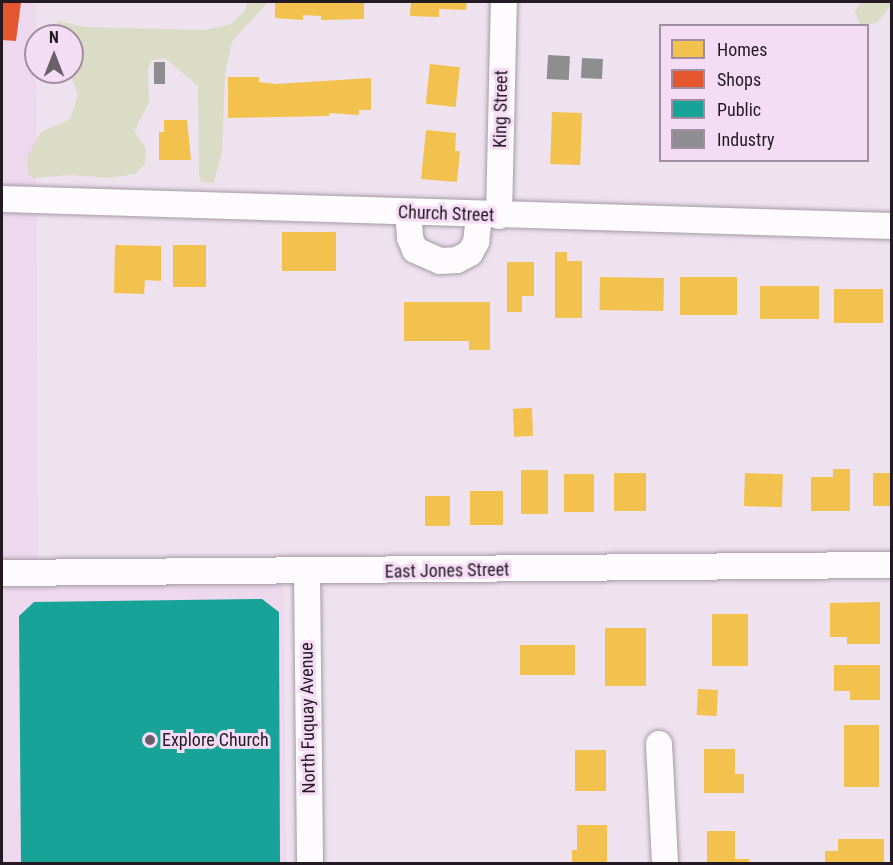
<!DOCTYPE html>
<html>
<head>
<meta charset="utf-8">
<style>
	body { margin:0 }
	#map { position:relative; width:893px; height:865px; overflow:hidden; background:#efe2ef; font-family:"Roboto Condensed",sans-serif }
	div>[style] { position:absolute }
	.built>* { inset:0; background:#eed8ee }
	.green>* { inset:0; background:#dbdcc6 }
	.homes>* { inset:0; background:#f2c14e; transform-origin:0 0 }
	.shops>* { inset:0; background:#e4572e }
	.public>* { inset:0; background:#17a398 }
	.industry>* { inset:0; background:#8d8d92; transform-origin:0 0 }
	.roads { filter:drop-shadow(0 0 2px #a49aa5) drop-shadow(0 0 2px #a49aa5) }
	.minor>* { height:26px; margin:-13px; padding:0 13px; transform-origin:13px; border-radius:13px; background:#fdfbfd }
	.dots>* { width:16px; height:16px; translate:-50% -50%; box-sizing:border-box; border:3px solid #f5dcf5; border-radius:50% }
	span { translate:-50% -50%; white-space:nowrap; text-align:center; line-height:1.15; -webkit-text-stroke:6px #f5dcf5; paint-order:stroke }
	.street-label { font-size:18px; color:#231a23 }
	.poi-label { font-size:18px; color:#231a23 }
	.left { translate:0 -50%; text-align:left }
	.frame { position:absolute; inset:0; border:3px solid #231a23; pointer-events:none }
	.legend { position:absolute; left:659px; top:24px; width:210px; height:138px; box-sizing:border-box; background:#f5dcf5; border:2px solid #a18ea1; margin:0; padding:8px 10px; list-style:none; font-size:18px; color:#231a23 }
	.legend li { display:flex; align-items:center; gap:12px; height:30px }
	.legend b { width:30px; border:2px solid #a18ea1 }
	.north { position:absolute; left:24px; top:24px; width:60px; height:60px; box-sizing:border-box; background:#f5dcf5; border:2px solid #a18ea1; border-radius:50%; rotate:0deg; font-size:16px; font-weight:700; line-height:24px; text-align:center; color:#231a23 }
	.north::after { content:''; display:block; margin:auto; width:21px; height:27px; background:#6a606a; clip-path:polygon(50% 0,100% 100%,50% 72%,0 100%) }
</style>
</head>
<body>
<div id="map">
	<div class="built">
		<i style="clip-path:polygon(2px 2px,36px 2px,38px 559px,280px 557px,284px 595px,286px 863px,2px 864px)"></i>
	</div>
	<div class="green">
		<i style="clip-path:polygon(247px 2px,268px 2px,232px 42px,225px 73px,222px 152px,214px 183px,201px 182px,199px 174px,198px 86px,165px 58px,152px 60px,148px 69px,149px 103px,134px 131px,146px 148px,145px 164px,135px 174px,109px 178px,70px 175px,33px 178px,28px 173px,27px 157px,41px 132px,70px 119px,78px 95px,69px 72px,72px 72px,72px 36px,53px 36px,58px 21px,87px 27px,205px 30px,231px 24px,245px 10px)"></i>
		<i style="clip-path:polygon(860px 2px,891px 2px,891px 5px,877px 23px,860px 25px,855px 13px)"></i>
	</div>
	<div class="homes">
		<i style="clip-path:polygon(275px 2px,364px 2px,364px 19px,321px 20px,321px 16px,303px 15px,303px 20px,275px 18px)"></i>
		<i style="clip-path:polygon(411px 2px,467px 2px,466px 10px,439px 9px,439px 17px,410px 16px)"></i>
		<i style="left:430px;top:64px;width:30px;height:40px;rotate:6deg"></i>
		<i style="clip-path:polygon(228px 77px,259px 77px,259px 82px,276px 84px,371px 78px,371px 110px,359px 110px,359px 115px,329px 113px,329px 116px,228px 118px)"></i>
		<i style="left:552px;top:112px;width:30px;height:52px;rotate:2deg"></i>
		<i style="clip-path:polygon(164px 120px,187px 120px,191px 160px,159px 160px,159px 132px,164px 132px)"></i>
		<i style="clip-path:polygon(426px 130px,456px 133px,455px 151px,460px 151px,457px 182px,421px 179px)"></i>
		<i style="left:282px;top:232px;width:54px;height:39px"></i>
		<i style="clip-path:polygon(115px 245px,161px 246px,161px 281px,145px 280px,144px 294px,114px 293px)"></i>
		<i style="left:173px;top:245px;width:33px;height:42px"></i>
		<i style="clip-path:polygon(555px 252px,567px 252px,567px 261px,582px 261px,582px 318px,555px 318px)"></i>
		<i style="clip-path:polygon(507px 262px,534px 262px,534px 296px,522px 296px,522px 312px,507px 312px)"></i>
		<i style="left:600px;top:277px;width:64px;height:33px;rotate:1deg"></i>
		<i style="left:680px;top:277px;width:57px;height:38px"></i>
		<i style="left:760px;top:286px;width:59px;height:33px"></i>
		<i style="left:834px;top:289px;width:49px;height:34px"></i>
		<i style="clip-path:polygon(404px 302px,490px 302px,490px 350px,469px 350px,469px 341px,404px 341px)"></i>
		<i style="left:532px;top:408px;width:28px;height:19px;rotate:88deg"></i>
		<i style="clip-path:polygon(833px 469px,850px 469px,850px 511px,811px 511px,811px 477px,833px 477px)"></i>
		<i style="left:521px;top:470px;width:27px;height:44px"></i>
		<i style="left:614px;top:473px;width:32px;height:38px"></i>
		<i style="left:745px;top:473px;width:38px;height:33px;rotate:2deg"></i>
		<i style="left:873px;top:473px;width:19px;height:33px"></i>
		<i style="left:564px;top:474px;width:30px;height:38px"></i>
		<i style="left:470px;top:491px;width:33px;height:34px"></i>
		<i style="left:425px;top:496px;width:25px;height:30px"></i>
		<i style="clip-path:polygon(880px 602px,880px 644px,847px 644px,847px 637px,830px 637px,830px 603px)"></i>
		<i style="left:712px;top:614px;width:36px;height:52px"></i>
		<i style="left:605px;top:628px;width:41px;height:58px"></i>
		<i style="left:520px;top:645px;width:55px;height:30px"></i>
		<i style="clip-path:polygon(834px 665px,880px 665px,880px 700px,850px 700px,850px 691px,834px 691px)"></i>
		<i style="left:698px;top:689px;width:20px;height:26px;rotate:3deg"></i>
		<i style="left:844px;top:725px;width:35px;height:62px"></i>
		<i style="clip-path:polygon(704px 749px,735px 749px,735px 774px,744px 774px,744px 793px,704px 793px)"></i>
		<i style="left:575px;top:750px;width:31px;height:41px"></i>
		<i style="clip-path:polygon(577px 825px,607px 825px,607px 864px,572px 864px,572px 850px,577px 850px)"></i>
		<i style="clip-path:polygon(707px 831px,735px 831px,735px 859px,749px 859px,749px 864px,707px 864px)"></i>
		<i style="clip-path:polygon(838px 839px,884px 839px,884px 864px,825px 864px,825px 851px,838px 851px)"></i>
	</div>
	<div class="shops">
		<i style="clip-path:polygon(2px 2px,21px 2px,16px 41px,2px 40px)"></i>
	</div>
	<div class="public">
		<i style="clip-path:polygon(262px 599px,279px 612px,280px 864px,21px 864px,19px 616px,34px 602px)"></i>
	</div>
	<div class="industry">
		<i style="left:548px;top:55px;width:22px;height:24px;rotate:3deg"></i>
		<i style="left:582px;top:58px;width:21px;height:20px;rotate:3deg"></i>
		<i style="left:154px;top:62px;width:11px;height:22px"></i>
	</div>
	<div class="roads">
		<div class="minor">
			<i style="left:2px;top:199px;width:890px;rotate:1.74deg"></i>
			<i style="left:408px;top:213px;width:25px;rotate:85deg"></i>
			<i style="left:410px;top:238px;width:13px;rotate:67deg"></i>
			<i style="left:415px;top:250px;width:27px;rotate:24deg"></i>
			<i style="left:440px;top:261px;width:17px;rotate:-3deg"></i>
			<i style="left:457px;top:260px;width:15px;rotate:-28deg"></i>
			<i style="left:470px;top:253px;width:13px;rotate:-61deg"></i>
			<i style="left:476px;top:242px;width:26px;rotate:-83deg"></i>
			<i style="left:499px;top:216px;width:214px;rotate:-88.7deg"></i>
			<i style="left:307px;top:572px;width:292px;rotate:89.4deg"></i>
			<i style="left:2px;top:573px;width:890px;rotate:-0.52deg"></i>
			<i style="left:659px;top:744px;width:120px;rotate:87.1deg"></i>
		</div>
	</div>
	<div class="dots">
		<i style="left:150px;top:740px;background:#6a606a"></i>
	</div>
	<div class="street-label">
		<span style="left:501px;top:109px;rotate:-89deg">King Street</span>
		<span style="left:446px;top:214px;rotate:2deg">Church Street</span>
		<span style="left:447px;top:571px;rotate:-1deg">East Jones Street</span>
		<span style="left:308px;top:718px;rotate:-91deg">North Fuquay Avenue</span>
	</div>
	<div class="poi-label">
		<span class="left" style="left:162px;top:740px">Explore Church</span>
	</div>
	<div class="frame"></div>
	<ul class="legend">
	<li><b style="height:16px;background:#f2c14e"></b>Homes</li>
	<li><b style="height:16px;background:#e4572e"></b>Shops</li>
	<li><b style="height:16px;background:#17a398"></b>Public</li>
	<li><b style="height:16px;background:#8d8d92"></b>Industry</li>
	</ul>
	<div class="north">N</div>
</div>
</body>
</html>
